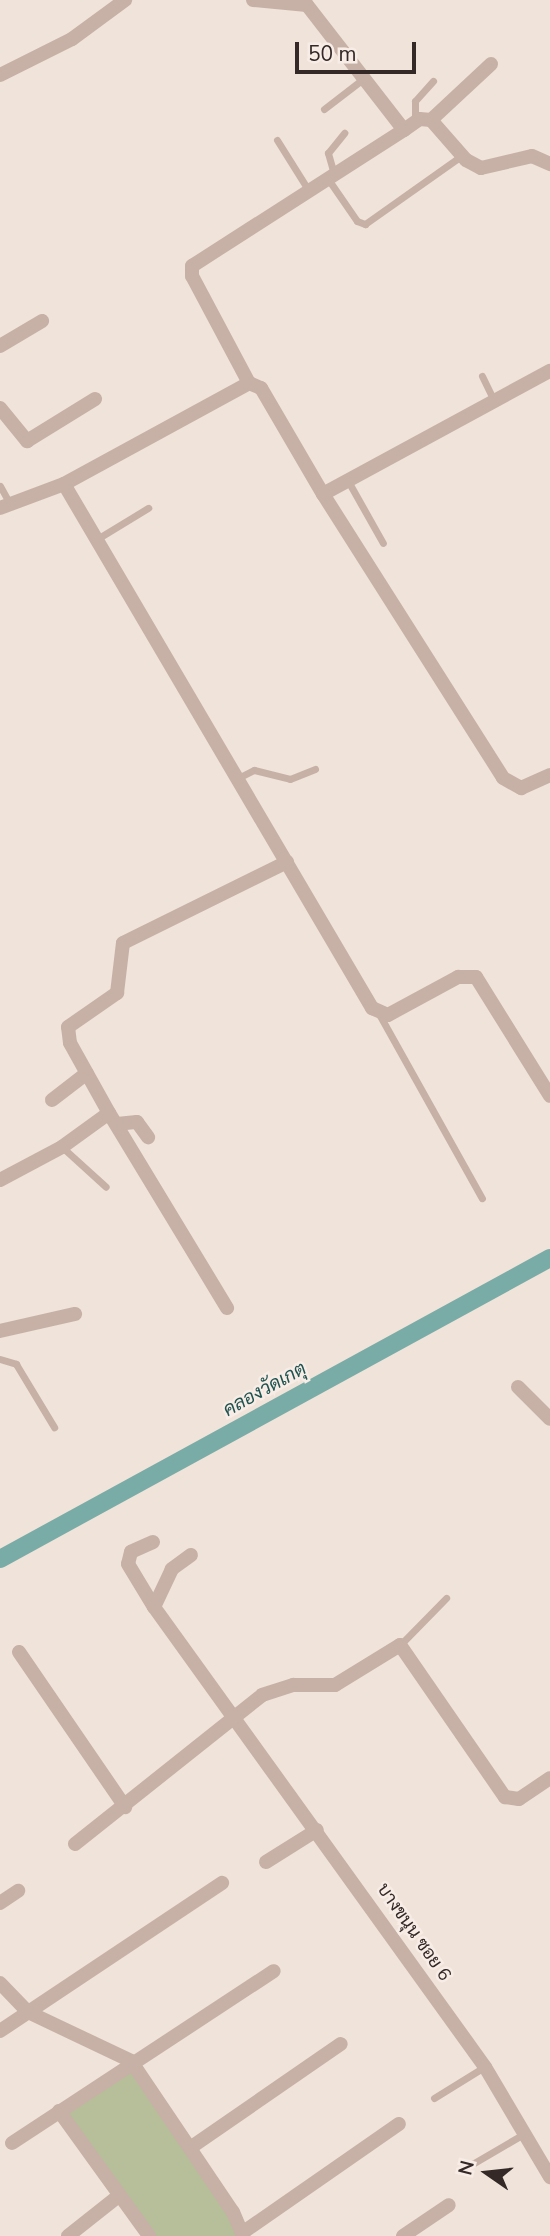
<!DOCTYPE html>
<html>
<head>
<meta charset="utf-8">
<style>
	body { margin:0 }
	#map { position:relative; width:550px; height:2236px; overflow:hidden; background:#f0e3da; font-family:"Nunito Sans",Sarabun,sans-serif }
	div>[style] { position:absolute }
	.green>* { inset:0; background:#b7be9a }
	.canal>* { height:18px; margin:-9px; padding:0 9px; transform-origin:9px; border-radius:9px; background:#7aaca7 }
	.service>* { height:7px; margin:-3.5px; padding:0 3.5px; transform-origin:3.5px; border-radius:3.5px; background:#c7b1a6 }
	.minor>* { height:14px; margin:-7px; padding:0 7px; transform-origin:7px; border-radius:7px; background:#c7b1a6 }
	span { translate:-50% -50%; white-space:nowrap; text-align:center; line-height:1.15; -webkit-text-stroke:5px #f8ede6; paint-order:stroke }
	.street-label { font-size:18px; color:#342927 }
	.water-label { font-size:19px; color:#1e5350; font-style:italic }
	.north { position:absolute; left:452px; top:2138px; width:70px; height:70px; -webkit-text-stroke:5px #f8ede6; paint-order:stroke; rotate:284deg; font-size:19px; font-weight:700; line-height:28px; text-align:center; color:#342927 }
	.north::after { content:''; display:block; margin:auto; width:24px; height:32px; background:#342927; clip-path:polygon(50% 0,100% 100%,50% 72%,0 100%) }
	.scale { position:absolute; left:295px; top:42px; width:121px; height:32px; box-sizing:border-box; border:4px solid #342927; border-top:0; padding-left:9px; font-size:21px; line-height:24px; white-space:nowrap; color:#342927; -webkit-text-stroke:5px #f8ede6; paint-order:stroke }
</style>
</head>
<body>
<div id="map">
	<div class="green">
		<i style="clip-path:polygon(131px 2061px,243px 2236px,149px 2236px,59px 2111px)"></i>
	</div>
	<div class="canal">
		<i style="left:0;top:1559px;width:627px;rotate:-28.69deg"></i>
	</div>
	<div class="service">
		<i style="left:324px;top:109px;width:49px;rotate:-37.6deg"></i>
		<i style="left:415px;top:122px;width:21px;rotate:-90deg"></i>
		<i style="left:415px;top:101px;width:27px;rotate:-48deg"></i>
		<i style="left:277px;top:140px;width:60px;rotate:57.9deg"></i>
		<i style="left:334px;top:174px;width:22px;rotate:-106deg"></i>
		<i style="left:328px;top:153px;width:26px;rotate:-51deg"></i>
		<i style="left:328px;top:179px;width:51px;rotate:55.4deg"></i>
		<i style="left:357px;top:221px;width:9px;rotate:21deg"></i>
		<i style="left:365px;top:224px;width:118px;rotate:-35.3deg"></i>
		<i style="left:482px;top:376px;width:28px;rotate:64deg"></i>
		<i style="left:348px;top:481px;width:71px;rotate:60.6deg"></i>
		<i style="left:0;top:486px;width:21px;rotate:61deg"></i>
		<i style="left:97px;top:539px;width:60px;rotate:-31.3deg"></i>
		<i style="left:238px;top:778px;width:18px;rotate:-27deg"></i>
		<i style="left:254px;top:770px;width:37px;rotate:14deg"></i>
		<i style="left:290px;top:779px;width:27px;rotate:-22deg"></i>
		<i style="left:379px;top:1014px;width:211px;rotate:60.8deg"></i>
		<i style="left:62px;top:1147px;width:59px;rotate:42.3deg"></i>
		<i style="left:0;top:1359px;width:17px;rotate:17deg"></i>
		<i style="left:16px;top:1364px;width:74px;rotate:58.9deg"></i>
		<i style="left:400px;top:1645px;width:66px;rotate:-45.6deg"></i>
		<i style="left:434px;top:2098px;width:59px;rotate:-31.8deg"></i>
		<i style="left:474px;top:2163px;width:56px;rotate:-30.3deg"></i>
	</div>
	<div class="minor">
		<i style="left:253px;top:0;width:54px;rotate:5.3deg"></i>
		<i style="left:307px;top:5px;width:158px;rotate:52.2deg"></i>
		<i style="left:404px;top:130px;width:19px;rotate:-35deg"></i>
		<i style="left:420px;top:119px;width:11px;rotate:5deg"></i>
		<i style="left:431px;top:120px;width:53px;rotate:48.8deg"></i>
		<i style="left:466px;top:160px;width:17px;rotate:28deg"></i>
		<i style="left:481px;top:168px;width:52px;rotate:-13.2deg"></i>
		<i style="left:532px;top:156px;width:20px;rotate:24deg"></i>
		<i style="left:0;top:75px;width:80px;rotate:-26.6deg"></i>
		<i style="left:72px;top:39px;width:66px;rotate:-36.3deg"></i>
		<i style="left:431px;top:120px;width:82px;rotate:-43deg"></i>
		<i style="left:0;top:346px;width:49px;rotate:-30.8deg"></i>
		<i style="left:249px;top:383px;width:121px;rotate:-118deg"></i>
		<i style="left:192px;top:276px;width:10px;rotate:-90deg"></i>
		<i style="left:192px;top:266px;width:252px;rotate:-32.7deg"></i>
		<i style="left:0;top:408px;width:43px;rotate:50.7deg"></i>
		<i style="left:27px;top:441px;width:80px;rotate:-31.7deg"></i>
		<i style="left:64px;top:484px;width:608px;rotate:59.55deg"></i>
		<i style="left:372px;top:1008px;width:17px;rotate:24deg"></i>
		<i style="left:388px;top:1015px;width:80px;rotate:-28.5deg"></i>
		<i style="left:458px;top:977px;width:18px"></i>
		<i style="left:476px;top:977px;width:140px;rotate:58.1deg"></i>
		<i style="left:323px;top:494px;width:336px;rotate:57.6deg"></i>
		<i style="left:503px;top:778px;width:21px;rotate:29deg"></i>
		<i style="left:521px;top:788px;width:32px;rotate:-24deg"></i>
		<i style="left:0;top:508px;width:68px;rotate:-20.6deg"></i>
		<i style="left:64px;top:484px;width:211px;rotate:-28.6deg"></i>
		<i style="left:249px;top:383px;width:13px;rotate:23deg"></i>
		<i style="left:261px;top:388px;width:123px;rotate:59.7deg"></i>
		<i style="left:323px;top:494px;width:258px;rotate:-28.5deg"></i>
		<i style="left:52px;top:1100px;width:44px;rotate:-37.6deg"></i>
		<i style="left:109px;top:1113px;width:228px;rotate:58.8deg"></i>
		<i style="left:117px;top:1124px;width:20px;rotate:-6deg"></i>
		<i style="left:137px;top:1122px;width:19px;rotate:54deg"></i>
		<i style="left:0;top:1180px;width:70px;rotate:-28deg"></i>
		<i style="left:62px;top:1147px;width:58px;rotate:-35.9deg"></i>
		<i style="left:109px;top:1113px;width:80px;rotate:-119.1deg"></i>
		<i style="left:70px;top:1043px;width:16px;rotate:-97deg"></i>
		<i style="left:68px;top:1027px;width:60px;rotate:-34.8deg"></i>
		<i style="left:117px;top:993px;width:50px;rotate:-83.2deg"></i>
		<i style="left:123px;top:943px;width:183px;rotate:-26.3deg"></i>
		<i style="left:0;top:1331px;width:77px;rotate:-12.8deg"></i>
		<i style="left:518px;top:1387px;width:45px;rotate:45deg"></i>
		<i style="left:153px;top:1542px;width:24px;rotate:156deg"></i>
		<i style="left:131px;top:1552px;width:12px;rotate:104deg"></i>
		<i style="left:128px;top:1564px;width:50px;rotate:58.8deg"></i>
		<i style="left:191px;top:1555px;width:24px;rotate:144deg"></i>
		<i style="left:172px;top:1569px;width:42px;rotate:115.3deg"></i>
		<i style="left:154px;top:1607px;width:567px;rotate:54.26deg"></i>
		<i style="left:485px;top:2067px;width:128px;rotate:59.4deg"></i>
		<i style="left:19px;top:1652px;width:188px;rotate:55.6deg"></i>
		<i style="left:75px;top:1844px;width:239px;rotate:-38.5deg"></i>
		<i style="left:262px;top:1695px;width:33px;rotate:-18deg"></i>
		<i style="left:293px;top:1685px;width:42px"></i>
		<i style="left:335px;top:1685px;width:76px;rotate:-31.6deg"></i>
		<i style="left:400px;top:1645px;width:185px;rotate:55.4deg"></i>
		<i style="left:505px;top:1797px;width:14px;rotate:8deg"></i>
		<i style="left:519px;top:1799px;width:37px;rotate:-34deg"></i>
		<i style="left:266px;top:1862px;width:60px;rotate:-32.1deg"></i>
		<i style="left:0;top:1903px;width:22px;rotate:-34deg"></i>
		<i style="left:0;top:1983px;width:40px;rotate:46deg"></i>
		<i style="left:28px;top:2012px;width:114px;rotate:25.4deg"></i>
		<i style="left:131px;top:2061px;width:182px;rotate:56deg"></i>
		<i style="left:233px;top:2212px;width:26px;rotate:67deg"></i>
		<i style="left:0;top:2031px;width:267px;rotate:-33.7deg"></i>
		<i style="left:59px;top:2111px;width:154px;rotate:54.2deg"></i>
		<i style="left:12px;top:2143px;width:313px;rotate:-33.3deg"></i>
		<i style="left:190px;top:2148px;width:183px;rotate:-34.6deg"></i>
		<i style="left:242px;top:2233px;width:191px;rotate:-34.8deg"></i>
		<i style="left:68px;top:2236px;width:66px;rotate:-38.3deg"></i>
		<i style="left:403px;top:2236px;width:55px;rotate:-34deg"></i>
	</div>
	<div class="street-label">
		<span style="left:414px;top:1932px;rotate:55deg">บางขนุน ซอย 6</span>
	</div>
	<div class="water-label">
		<span style="left:265px;top:1390px;rotate:-29deg">คลองวัดเกตุ</span>
	</div>
	<div class="north">N</div>
	<div class="scale">50 m</div>
</div>
</body>
</html>
